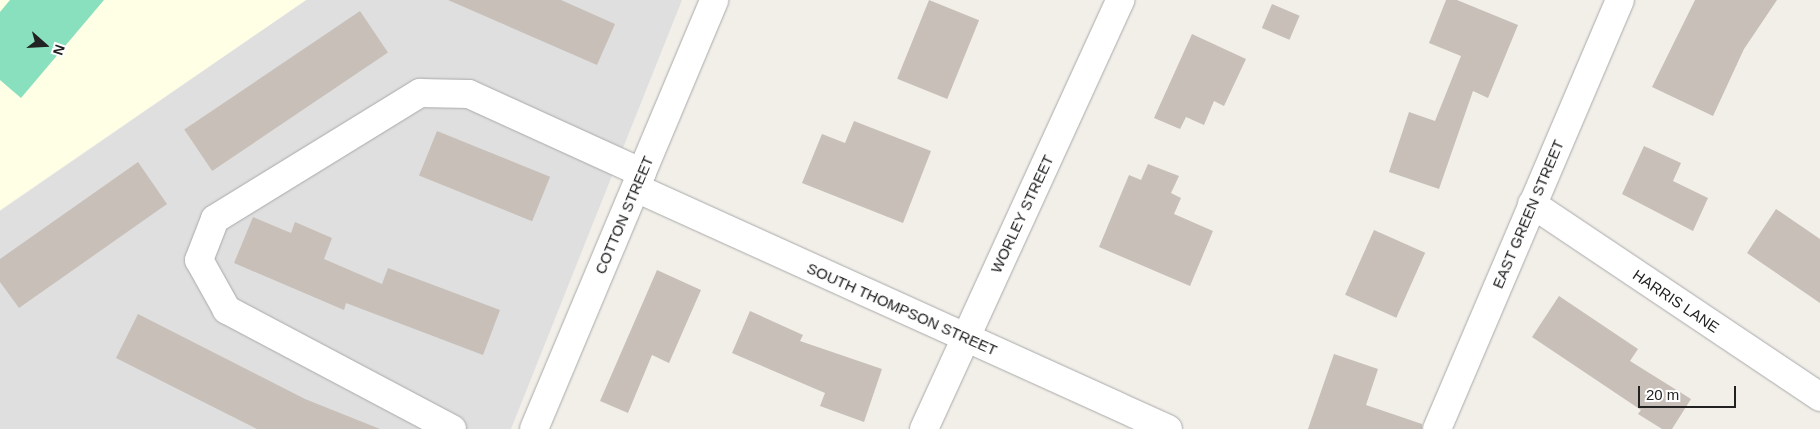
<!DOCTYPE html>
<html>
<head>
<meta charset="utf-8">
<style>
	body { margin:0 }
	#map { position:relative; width:1820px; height:429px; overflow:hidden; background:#f2efe9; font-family:Helvetica,sans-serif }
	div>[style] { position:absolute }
	.residential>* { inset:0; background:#e0dfdf }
	.education>* { inset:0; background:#ffffe5 }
	.pitch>* { inset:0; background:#88e0be }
	.building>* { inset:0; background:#c7bfb8; transform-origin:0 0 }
	.roads { filter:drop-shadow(0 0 1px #a9a9a9) drop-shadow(0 0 1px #a9a9a9) }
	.minor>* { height:28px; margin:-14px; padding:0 14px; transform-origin:14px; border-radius:14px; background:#fff }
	span { translate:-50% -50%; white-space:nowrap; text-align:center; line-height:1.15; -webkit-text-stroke:5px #fff; paint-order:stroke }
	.street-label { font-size:15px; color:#222 }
	.north { position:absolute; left:20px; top:20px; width:50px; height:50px; -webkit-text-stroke:4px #fff; paint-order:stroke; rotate:109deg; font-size:14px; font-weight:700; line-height:20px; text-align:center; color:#222 }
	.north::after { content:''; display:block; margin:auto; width:18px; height:22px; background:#222; clip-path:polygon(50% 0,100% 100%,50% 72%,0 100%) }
	.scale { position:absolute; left:1638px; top:386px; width:98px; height:22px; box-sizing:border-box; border:2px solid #222; border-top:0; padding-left:6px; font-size:15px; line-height:18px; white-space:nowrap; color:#222; -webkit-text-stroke:4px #fff; paint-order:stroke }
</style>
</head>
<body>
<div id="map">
	<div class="residential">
		<i style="clip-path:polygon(306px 0,682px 0,511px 429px,0 429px,0 211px)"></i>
	</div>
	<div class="education">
		<i style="clip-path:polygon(0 0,306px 0,0 210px)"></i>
	</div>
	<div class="pitch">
		<i style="clip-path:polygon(10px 0,104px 0,21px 98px,0 80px,0 12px)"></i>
	</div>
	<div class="building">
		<i style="clip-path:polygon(448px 0,561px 0,615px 24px,597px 65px)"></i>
		<i style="left:929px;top:0;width:54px;height:85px;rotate:22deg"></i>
		<i style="clip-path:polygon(1446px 0,1457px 0,1518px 25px,1488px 98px,1473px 91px,1439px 189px,1389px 172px,1409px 112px,1435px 121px,1461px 56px,1429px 43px)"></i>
		<i style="clip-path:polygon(1695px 0,1777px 0,1744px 49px,1713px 116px,1652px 87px)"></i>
		<i style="left:1272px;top:4px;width:30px;height:26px;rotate:23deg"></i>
		<i style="left:360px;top:11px;width:50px;height:212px;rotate:56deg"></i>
		<i style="clip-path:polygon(1192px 34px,1246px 59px,1224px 106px,1214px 101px,1204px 125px,1186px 117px,1180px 129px,1154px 118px)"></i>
		<i style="clip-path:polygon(854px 121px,931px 151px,903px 223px,802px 183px,822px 134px,845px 143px)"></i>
		<i style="left:437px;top:131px;width:122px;height:48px;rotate:22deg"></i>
		<i style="clip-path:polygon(1644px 146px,1681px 163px,1673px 181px,1708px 198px,1693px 231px,1622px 194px)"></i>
		<i style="clip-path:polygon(138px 162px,167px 204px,19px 308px,0 282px,0 259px)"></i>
		<i style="clip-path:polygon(1148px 164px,1179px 176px,1171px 193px,1181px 198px,1174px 214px,1213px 231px,1190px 286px,1099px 247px,1129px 175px,1141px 180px)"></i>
		<i style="clip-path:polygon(1776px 209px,1820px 239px,1820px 303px,1747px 253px)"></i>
		<i style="clip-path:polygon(253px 217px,291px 233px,295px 222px,332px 238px,324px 259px,382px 284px,388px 268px,500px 310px,483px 355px,346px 303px,344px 310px,234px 263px)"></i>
		<i style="left:1374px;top:230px;width:56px;height:71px;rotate:24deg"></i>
		<i style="clip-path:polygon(657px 270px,701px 290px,669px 363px,652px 355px,628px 413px,600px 401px)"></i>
		<i style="clip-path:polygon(1559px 296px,1638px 349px,1630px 361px,1691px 399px,1672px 429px,1662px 429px,1638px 414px,1641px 410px,1532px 337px)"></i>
		<i style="clip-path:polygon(750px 311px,803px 335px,800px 341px,882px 369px,864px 422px,820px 406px,825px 393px,732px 353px)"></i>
		<i style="clip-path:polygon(138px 314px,305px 399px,380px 429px,257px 429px,116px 358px)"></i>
		<i style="clip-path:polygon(1334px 354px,1378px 369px,1366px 405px,1422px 424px,1422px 429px,1308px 429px)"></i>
	</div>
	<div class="roads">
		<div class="minor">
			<i style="left:636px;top:188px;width:584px;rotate:24.37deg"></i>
			<i style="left:1532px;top:204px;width:347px;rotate:33.8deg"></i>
			<i style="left:452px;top:429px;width:255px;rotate:-152.1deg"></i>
			<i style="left:227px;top:310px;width:57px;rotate:-119.2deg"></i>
			<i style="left:199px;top:260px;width:44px;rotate:-68.7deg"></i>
			<i style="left:215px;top:219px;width:241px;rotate:-31.6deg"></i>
			<i style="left:420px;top:93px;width:49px;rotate:1.2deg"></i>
			<i style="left:469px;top:94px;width:190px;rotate:24.5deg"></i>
			<i style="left:534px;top:429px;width:465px;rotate:-67.2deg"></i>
			<i style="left:924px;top:429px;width:472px;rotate:-65.4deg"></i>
			<i style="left:1437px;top:429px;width:466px;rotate:-66.9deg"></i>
		</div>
	</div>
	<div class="street-label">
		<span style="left:1022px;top:214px;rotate:-65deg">WORLEY STREET</span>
		<span style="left:1528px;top:214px;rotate:-67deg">EAST GREEN STREET</span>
		<span style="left:624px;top:215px;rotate:-67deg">COTTON STREET</span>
		<span style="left:1676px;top:301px;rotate:34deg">HARRIS LANE</span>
		<span style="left:902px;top:309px;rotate:24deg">SOUTH THOMPSON STREET</span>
	</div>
	<div class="north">N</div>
	<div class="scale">20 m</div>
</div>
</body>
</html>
